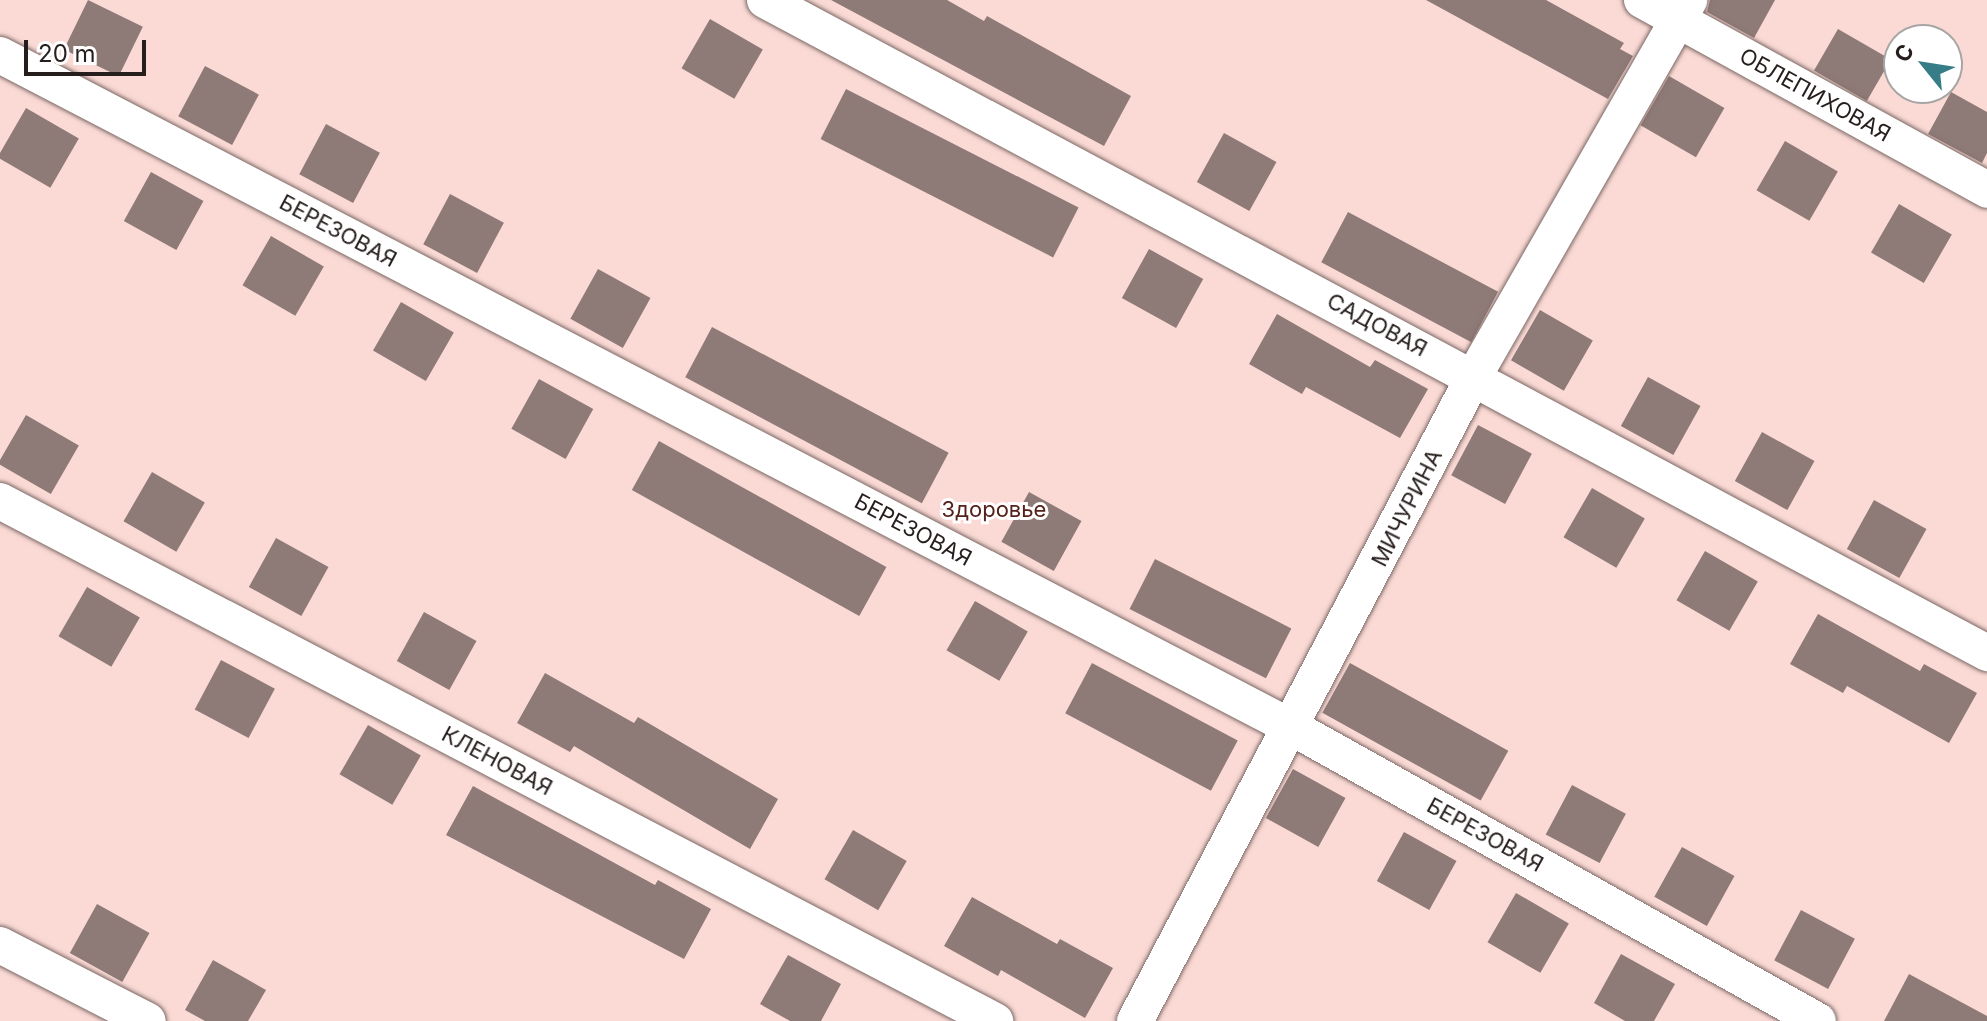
<!DOCTYPE html>
<html>
<head>
<meta charset="utf-8">
<style>
	body { margin:0 }
	#map { position:relative; width:1987px; height:1021px; overflow:hidden; background:#fdf4f2; font-family:Inter,sans-serif }
	div>[style] { position:absolute }
	.green>* { inset:0; background:#fbdad5 }
	.building>* { inset:0; background:#8e7a77; transform-origin:0 0 }
	.roads { filter:drop-shadow(0 0 2px #7a6764) drop-shadow(0 0 2px #7a6764) }
	.minor>* { height:36px; margin:-18px; padding:0 18px; transform-origin:18px; border-radius:18px; background:#fff }
	span { translate:-50% -50%; white-space:nowrap; text-align:center; line-height:1.15; -webkit-text-stroke:6px #fff; paint-order:stroke }
	.street-label { font-size:22px; color:#261e1d }
	.park-label { font-size:22px; color:#55211b }
	.north { position:absolute; left:1883px; top:24px; width:80px; height:80px; box-sizing:border-box; background:#fff; border:2px solid #a8a5a5; border-radius:50%; rotate:300deg; font-size:22px; font-weight:700; line-height:32px; text-align:center; color:#261e1d }
	.north::after { content:''; display:block; margin:auto; width:28px; height:36px; background:#367d88; clip-path:polygon(50% 0,100% 100%,50% 72%,0 100%) }
	.scale { position:absolute; left:24px; top:40px; width:122px; height:36px; box-sizing:border-box; border:4px solid #261e1d; border-top:0; padding-left:10px; font-size:24px; line-height:28px; white-space:nowrap; color:#261e1d; -webkit-text-stroke:6px #fff; paint-order:stroke }
</style>
</head>
<body>
<div id="map">
	<div class="green">
		<i style="clip-path:polygon(evenodd,0 0,1987px 0,1987px 1021px,0 1021px,0 0,1899px 40px,1947px 40px,1947px 88px,1899px 88px,1899px 40px)"></i>
	</div>
	<div class="building">
		<i style="left:88px;top:0;width:61px;height:55px;rotate:26deg"></i>
		<i style="clip-path:polygon(831px 0,947px 0,984px 21px,987px 16px,1131px 96px,1104px 146px)"></i>
		<i style="clip-path:polygon(1426px 0,1546px 0,1624px 43px,1620px 49px,1633px 56px,1608px 99px)"></i>
		<i style="clip-path:polygon(1710px 0,1775px 0,1754px 38px,1707px 12px)"></i>
		<i style="left:710px;top:19px;width:61px;height:57px;rotate:30deg"></i>
		<i style="left:1838px;top:29px;width:61px;height:48px;rotate:30deg"></i>
		<i style="left:205px;top:66px;width:61px;height:57px;rotate:28deg"></i>
		<i style="left:1669px;top:76px;width:64px;height:57px;rotate:30deg"></i>
		<i style="left:846px;top:89px;width:261px;height:56px;rotate:27deg"></i>
		<i style="clip-path:polygon(1951px 92px,1987px 112px,1987px 153px,1982px 163px,1928px 134px)"></i>
		<i style="left:26px;top:108px;width:61px;height:57px;rotate:30deg"></i>
		<i style="left:326px;top:124px;width:61px;height:57px;rotate:28deg"></i>
		<i style="left:1224px;top:133px;width:60px;height:56px;rotate:29deg"></i>
		<i style="left:1785px;top:141px;width:61px;height:57px;rotate:30deg"></i>
		<i style="left:151px;top:172px;width:60px;height:56px;rotate:29deg"></i>
		<i style="left:450px;top:194px;width:61px;height:57px;rotate:28deg"></i>
		<i style="left:1899px;top:204px;width:61px;height:56px;rotate:30deg"></i>
		<i style="left:1348px;top:212px;width:170px;height:57px;rotate:28deg"></i>
		<i style="left:271px;top:236px;width:61px;height:57px;rotate:30deg"></i>
		<i style="left:1149px;top:249px;width:62px;height:56px;rotate:29deg"></i>
		<i style="left:598px;top:269px;width:60px;height:57px;rotate:29deg"></i>
		<i style="left:401px;top:302px;width:61px;height:56px;rotate:30deg"></i>
		<i style="left:1540px;top:310px;width:61px;height:58px;rotate:30deg"></i>
		<i style="clip-path:polygon(1277px 314px,1370px 367px,1375px 360px,1428px 389px,1400px 438px,1306px 387px,1302px 394px,1249px 364px)"></i>
		<i style="left:712px;top:327px;width:268px;height:57px;rotate:28deg"></i>
		<i style="left:1648px;top:377px;width:60px;height:56px;rotate:29deg"></i>
		<i style="left:539px;top:379px;width:62px;height:57px;rotate:29deg"></i>
		<i style="left:26px;top:415px;width:61px;height:56px;rotate:30deg"></i>
		<i style="left:1478px;top:425px;width:61px;height:57px;rotate:28deg"></i>
		<i style="left:1762px;top:432px;width:60px;height:56px;rotate:29deg"></i>
		<i style="left:659px;top:441px;width:260px;height:56px;rotate:29deg"></i>
		<i style="left:152px;top:472px;width:61px;height:57px;rotate:30deg"></i>
		<i style="left:1592px;top:488px;width:61px;height:57px;rotate:30deg"></i>
		<i style="left:1029px;top:492px;width:60px;height:57px;rotate:29deg"></i>
		<i style="left:1874px;top:500px;width:60px;height:56px;rotate:29deg"></i>
		<i style="left:276px;top:538px;width:60px;height:56px;rotate:29deg"></i>
		<i style="left:1705px;top:551px;width:61px;height:57px;rotate:30deg"></i>
		<i style="left:1155px;top:559px;width:153px;height:56px;rotate:27deg"></i>
		<i style="left:87px;top:587px;width:61px;height:57px;rotate:30deg"></i>
		<i style="left:975px;top:601px;width:61px;height:57px;rotate:30deg"></i>
		<i style="left:424px;top:612px;width:60px;height:56px;rotate:29deg"></i>
		<i style="clip-path:polygon(1818px 614px,1920px 671px,1924px 664px,1977px 693px,1949px 743px,1847px 686px,1843px 693px,1790px 664px)"></i>
		<i style="left:221px;top:660px;width:61px;height:56px;rotate:28deg"></i>
		<i style="left:1092px;top:663px;width:165px;height:57px;rotate:28deg"></i>
		<i style="left:1350px;top:663px;width:181px;height:57px;rotate:29deg"></i>
		<i style="clip-path:polygon(545px 673px,634px 723px,638px 717px,778px 799px,750px 849px,574px 746px,570px 752px,517px 723px)"></i>
		<i style="left:368px;top:725px;width:61px;height:57px;rotate:30deg"></i>
		<i style="left:1293px;top:769px;width:60px;height:56px;rotate:29deg"></i>
		<i style="left:1572px;top:785px;width:61px;height:56px;rotate:28deg"></i>
		<i style="clip-path:polygon(473px 786px,655px 885px,658px 880px,711px 909px,684px 959px,446px 835px)"></i>
		<i style="left:853px;top:830px;width:62px;height:57px;rotate:30deg"></i>
		<i style="left:1404px;top:832px;width:60px;height:56px;rotate:29deg"></i>
		<i style="left:1682px;top:847px;width:60px;height:57px;rotate:29deg"></i>
		<i style="left:1516px;top:893px;width:61px;height:57px;rotate:30deg"></i>
		<i style="clip-path:polygon(972px 897px,1057px 944px,1060px 939px,1113px 968px,1085px 1018px,1001px 970px,998px 976px,944px 946px)"></i>
		<i style="left:97px;top:904px;width:60px;height:56px;rotate:29deg"></i>
		<i style="left:1801px;top:910px;width:61px;height:57px;rotate:28deg"></i>
		<i style="clip-path:polygon(1621px 954px,1675px 984px,1654px 1021px,1625px 1021px,1594px 1003px)"></i>
		<i style="clip-path:polygon(788px 955px,841px 984px,821px 1021px,790px 1021px,760px 1004px)"></i>
		<i style="clip-path:polygon(213px 960px,266px 990px,248px 1021px,205px 1021px,185px 1010px)"></i>
		<i style="clip-path:polygon(1909px 974px,1987px 1016px,1987px 1021px,1884px 1021px)"></i>
	</div>
	<div class="roads">
		<div class="minor">
			<i style="left:765px;top:0;width:1386px;rotate:28.12deg"></i>
			<i style="left:1642px;top:0;width:394px;rotate:28.8deg"></i>
			<i style="left:0;top:55px;width:1458px;rotate:27.5deg"></i>
			<i style="left:1293px;top:728px;width:601px;rotate:29.17deg"></i>
			<i style="left:0;top:501px;width:1123px;rotate:27.59deg"></i>
			<i style="left:0;top:945px;width:166px;rotate:27.2deg"></i>
			<i style="left:1135px;top:1021px;width:729px;rotate:-62.27deg"></i>
			<i style="left:1474px;top:376px;width:433px;rotate:-60.2deg"></i>
		</div>
	</div>
	<div class="street-label">
		<span style="left:1815px;top:95px;rotate:29deg">ОБЛЕПИХОВАЯ</span>
		<span style="left:338px;top:231px;rotate:28deg">БЕРЕЗОВАЯ</span>
		<span style="left:1377px;top:325px;rotate:28deg">САДОВАЯ</span>
		<span style="left:1407px;top:508px;rotate:-63deg">МИЧУРИНА</span>
		<span style="left:913px;top:530px;rotate:28deg">БЕРЕЗОВАЯ</span>
		<span style="left:497px;top:761px;rotate:28deg">КЛЕНОВАЯ</span>
		<span style="left:1485px;top:835px;rotate:29deg">БЕРЕЗОВАЯ</span>
	</div>
	<div class="park-label">
		<span style="left:994px;top:510px">Здоровье</span>
	</div>
	<div class="north">С</div>
	<div class="scale">20 m</div>
</div>
</body>
</html>
